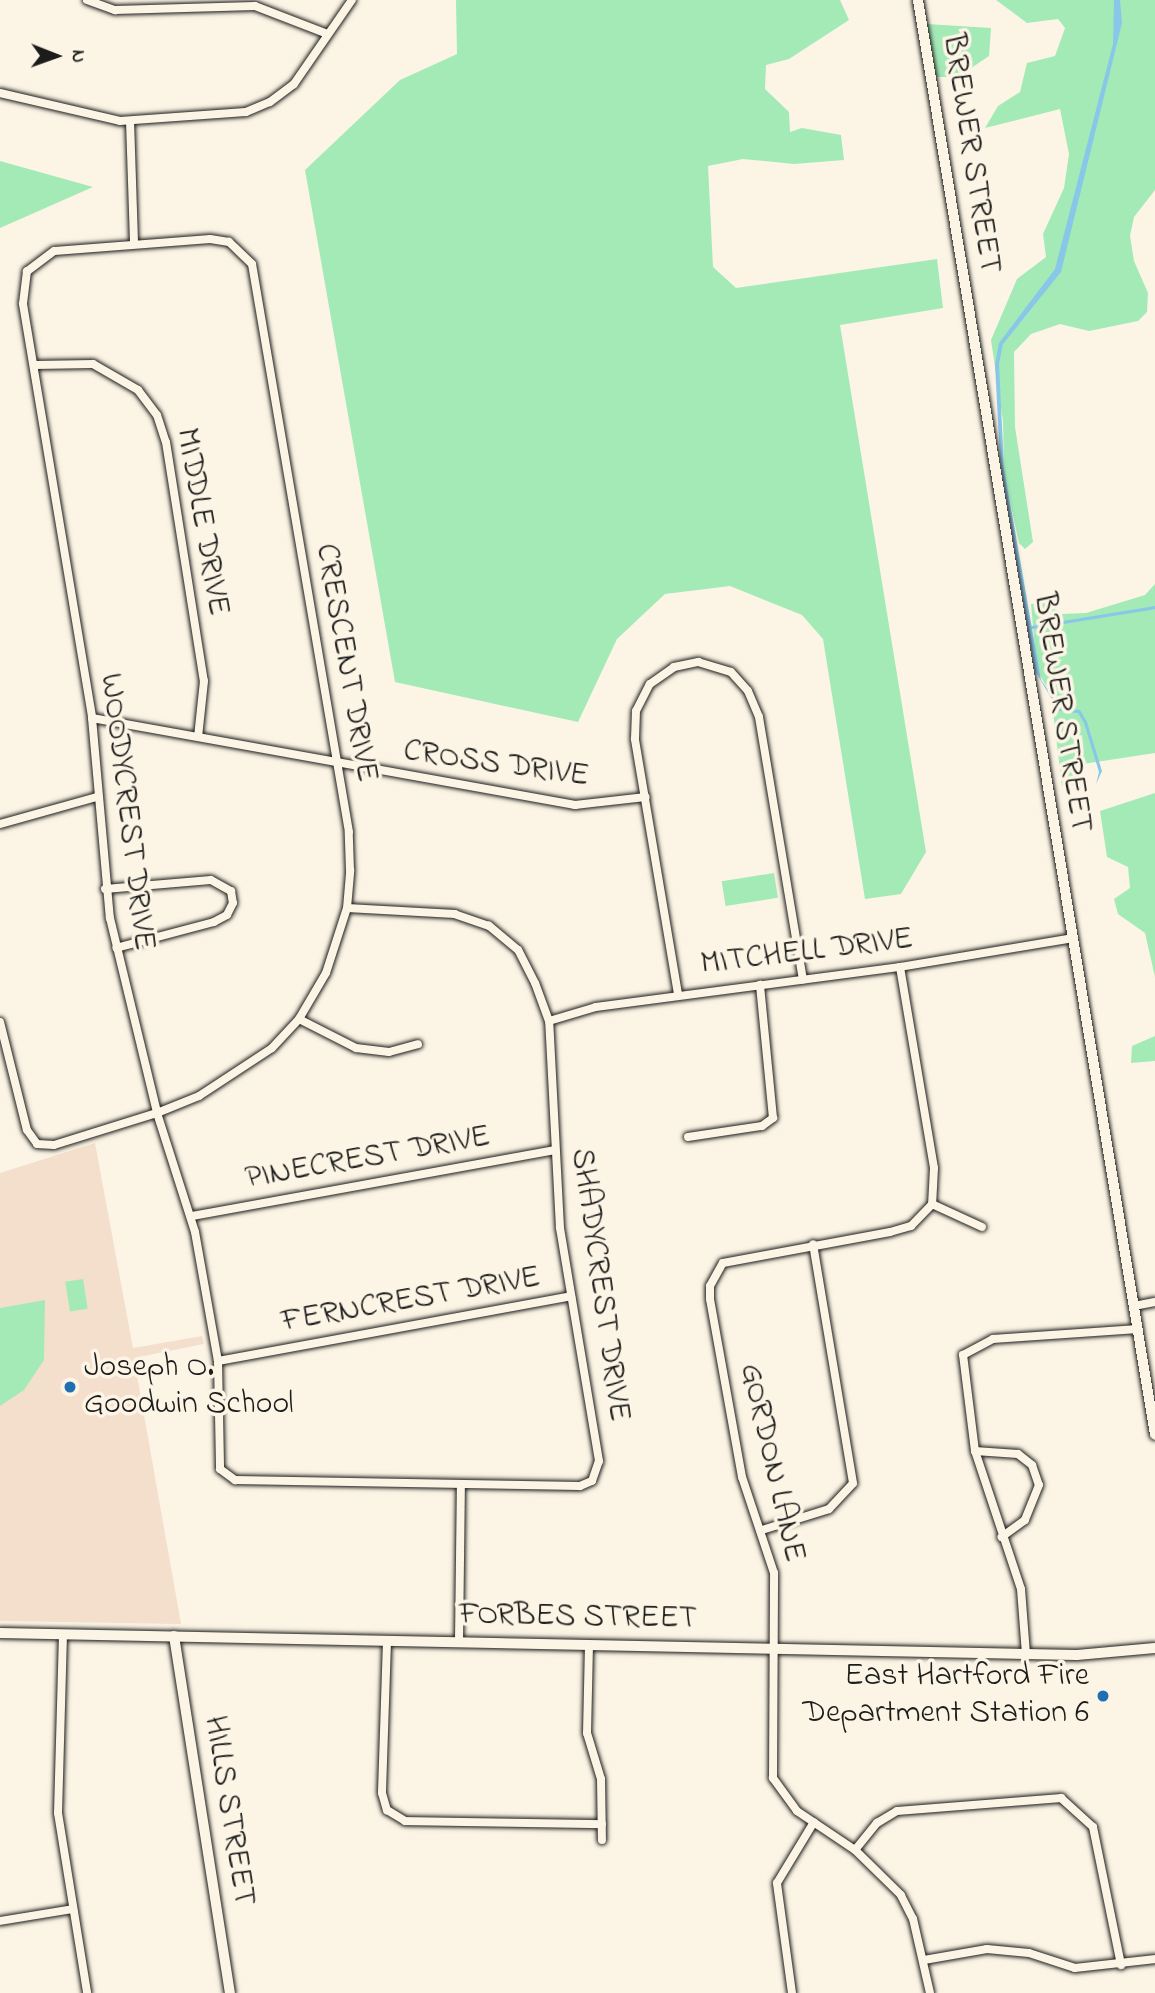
<!DOCTYPE html>
<html>
<head>
<meta charset="utf-8">
<style>
	body { margin:0 }
	#map { position:relative; width:1155px; height:1993px; overflow:hidden; background:#fcf5e5; font-family:"Indie Flower",sans-serif }
	div>[style] { position:absolute }
	.built>* { inset:0; background:#f4dfcd }
	.green>* { inset:0; background:#a3eab7; transform-origin:0 0 }
	.water>* { inset:0; background:#89c7e9 }
	.stream>* { height:2.5px; margin:-1.25px; padding:0 1.25px; transform-origin:1.25px; border-radius:1.25px; background:#89c7e9 }
	.roads { filter:drop-shadow(0 0 2px #1c1c1c) drop-shadow(0 0 2px #1c1c1c) }
	.minor>* { height:8px; margin:-4px; padding:0 4px; transform-origin:4px; border-radius:4px; background:#fcf5e5 }
	.tertiary>* { height:10px; margin:-5px; padding:0 5px; transform-origin:5px; border-radius:5px; background:#fcf5e5 }
	.secondary>* { height:10px; margin:-5px; padding:0 5px; transform-origin:5px; border-radius:5px; background:#fcf5e5 }
	.dots>* { width:19px; height:19px; translate:-50% -50%; box-sizing:border-box; border:4px solid #fcf5e5; border-radius:50% }
	span { translate:-50% -50%; white-space:nowrap; text-align:center; line-height:1.15; -webkit-text-stroke:7px #fcf5e5; paint-order:stroke }
	.street-label { font-size:32px; color:#1c1c1c }
	.poi-label { font-size:32px; color:#1c1c1c }
	.left { translate:0 -50%; text-align:left }
	.right { translate:-100% -50%; text-align:right }
	.north { position:absolute; left:21px; top:21px; width:70px; height:70px; -webkit-text-stroke:5px #fcf5e5; paint-order:stroke; rotate:91deg; font-size:19px; font-weight:700; line-height:28px; text-align:center; color:#1c1c1c }
	.north::after { content:''; display:block; margin:auto; width:24px; height:32px; background:#1c1c1c; clip-path:polygon(50% 0,100% 100%,50% 72%,0 100%) }
</style>
</head>
<body>
<div id="map">
	<div class="built">
		<i style="clip-path:polygon(95px 1143px,133px 1348px,202px 1336px,204px 1344px,134px 1358px,181px 1624px,0 1621px,0 1173px)"></i>
	</div>
	<div class="green">
		<i style="clip-path:polygon(456px 0,840px 0,849px 20px,789px 59px,766px 65px,765px 89px,789px 112px,790px 132px,802px 128px,841px 135px,844px 160px,794px 164px,743px 159px,708px 166px,713px 267px,736px 288px,937px 259px,943px 308px,840px 325px,926px 852px,901px 894px,865px 899px,823px 639px,802px 615px,730px 586px,665px 594px,617px 639px,578px 722px,395px 682px,305px 170px,400px 80px,457px 54px)"></i>
		<i style="clip-path:polygon(996px 0,1155px 0,1155px 190px,1134px 217px,1130px 236px,1134px 261px,1148px 293px,1147px 312px,1138px 321px,1089px 331px,1060px 324px,1031px 334px,1014px 352px,1015px 427px,1033px 542px,1025px 549px,1019px 543px,1004px 473px,1003px 421px,991px 340px,1017px 279px,1046px 257px,1043px 234px,1064px 188px,1069px 154px,1060px 109px,985px 128px,998px 106px,1020px 92px,1027px 63px,1055px 56px,1065px 28px,1058px 19px,1027px 23px)"></i>
		<i style="clip-path:polygon(927px 24px,991px 28px,989px 56px,958px 77px,936px 77px)"></i>
		<i style="clip-path:polygon(0 161px,93px 187px,0 228px)"></i>
		<i style="clip-path:polygon(1155px 584px,1155px 753px,1083px 764px,1078px 771px,1080px 785px,1062px 786px,1051px 695px,1037px 670px,1031px 604px,1047px 603px,1062px 614px,1086px 613px,1145px 595px)"></i>
		<i style="clip-path:polygon(1155px 793px,1155px 977px,1145px 933px,1118px 914px,1114px 899px,1130px 888px,1128px 867px,1107px 857px,1100px 811px)"></i>
		<i style="left:774px;top:873px;width:25px;height:53px;rotate:81deg"></i>
		<i style="clip-path:polygon(1155px 1036px,1155px 1061px,1131px 1063px,1132px 1046px)"></i>
		<i style="left:83px;top:1279px;width:30px;height:18px;rotate:81deg"></i>
		<i style="clip-path:polygon(45px 1300px,44px 1360px,24px 1390px,0 1406px,0 1308px)"></i>
	</div>
	<div class="water">
		<i style="clip-path:polygon(1114px 0,1120px 0,1122px 23px,1061px 272px,1003px 344px,999px 364px,1004px 468px,1041px 680px,1061px 708px,1080px 710px,1087px 722px,1102px 771px,1096px 784px,1099px 772px,1084px 723px,1078px 713px,1059px 711px,1035px 671px,1000px 459px,995px 365px,999px 343px,1055px 269px,1113px 44px)"></i>
	</div>
	<div class="stream">
		<i style="left:1032px;top:627px;width:125px;rotate:-9.2deg"></i>
	</div>
	<div class="roads">
		<div class="minor">
			<i style="left:87px;top:0;width:30px;rotate:20deg"></i>
			<i style="left:115px;top:10px;width:140px;rotate:-1.6deg"></i>
			<i style="left:255px;top:6px;width:75px;rotate:21.1deg"></i>
			<i style="left:0;top:93px;width:123px;rotate:13.1deg"></i>
			<i style="left:120px;top:121px;width:126px;rotate:-4.1deg"></i>
			<i style="left:246px;top:112px;width:26px;rotate:-23deg"></i>
			<i style="left:270px;top:102px;width:30px;rotate:-37deg"></i>
			<i style="left:294px;top:84px;width:102px;rotate:-55.4deg"></i>
			<i style="left:130px;top:121px;width:122px;rotate:88.1deg"></i>
			<i style="left:35px;top:365px;width:58px;rotate:-1deg"></i>
			<i style="left:93px;top:364px;width:52px;rotate:30deg"></i>
			<i style="left:138px;top:390px;width:31px;rotate:53deg"></i>
			<i style="left:157px;top:415px;width:28px;rotate:72deg"></i>
			<i style="left:166px;top:442px;width:242px;rotate:81deg"></i>
			<i style="left:204px;top:681px;width:56px;rotate:96.1deg"></i>
			<i style="left:92px;top:718px;width:491px;rotate:10.2deg"></i>
			<i style="left:575px;top:805px;width:71px;rotate:-6.4deg"></i>
			<i style="left:0;top:824px;width:101px;rotate:-15.6deg"></i>
			<i style="left:105px;top:889px;width:106px;rotate:-4.9deg"></i>
			<i style="left:211px;top:880px;width:23px;rotate:29deg"></i>
			<i style="left:231px;top:891px;width:12px;rotate:81deg"></i>
			<i style="left:233px;top:903px;width:13px;rotate:117deg"></i>
			<i style="left:227px;top:915px;width:15px;rotate:152deg"></i>
			<i style="left:214px;top:922px;width:101px;rotate:165.1deg"></i>
			<i style="left:900px;top:967px;width:204px;rotate:80.4deg"></i>
			<i style="left:934px;top:1168px;width:36px;rotate:93deg"></i>
			<i style="left:932px;top:1204px;width:55px;rotate:24.7deg"></i>
			<i style="left:678px;top:994px;width:259px;rotate:-99.6deg"></i>
			<i style="left:635px;top:739px;width:28px;rotate:-88deg"></i>
			<i style="left:636px;top:711px;width:30px;rotate:-63deg"></i>
			<i style="left:650px;top:684px;width:29px;rotate:-35deg"></i>
			<i style="left:674px;top:667px;width:25px;rotate:-12deg"></i>
			<i style="left:698px;top:662px;width:34px;rotate:17deg"></i>
			<i style="left:731px;top:672px;width:25px;rotate:48deg"></i>
			<i style="left:748px;top:691px;width:28px;rotate:67deg"></i>
			<i style="left:759px;top:717px;width:266px;rotate:80.5deg"></i>
			<i style="left:299px;top:1019px;width:64px;rotate:27deg"></i>
			<i style="left:356px;top:1048px;width:33px;rotate:7deg"></i>
			<i style="left:389px;top:1052px;width:30px;rotate:-15deg"></i>
			<i style="left:549px;top:1021px;width:49px;rotate:-16.6deg"></i>
			<i style="left:596px;top:1007px;width:307px;rotate:-7.5deg"></i>
			<i style="left:900px;top:967px;width:175px;rotate:-9.5deg"></i>
			<i style="left:0;top:1022px;width:111px;rotate:76deg"></i>
			<i style="left:27px;top:1130px;width:17px;rotate:54deg"></i>
			<i style="left:37px;top:1144px;width:17px;rotate:3deg"></i>
			<i style="left:54px;top:1145px;width:108px;rotate:-17.3deg"></i>
			<i style="left:157px;top:1113px;width:45px;rotate:-22deg"></i>
			<i style="left:199px;top:1096px;width:87px;rotate:-33.3deg"></i>
			<i style="left:272px;top:1048px;width:40px;rotate:-47deg"></i>
			<i style="left:299px;top:1019px;width:53px;rotate:-59.6deg"></i>
			<i style="left:326px;top:973px;width:68px;rotate:-72.1deg"></i>
			<i style="left:347px;top:908px;width:38px;rotate:-85deg"></i>
			<i style="left:350px;top:870px;width:38px;rotate:-92deg"></i>
			<i style="left:349px;top:832px;width:576px;rotate:-99.69deg"></i>
			<i style="left:252px;top:264px;width:32px;rotate:-136deg"></i>
			<i style="left:229px;top:242px;width:19px;rotate:-171deg"></i>
			<i style="left:210px;top:239px;width:156px;rotate:175.6deg"></i>
			<i style="left:54px;top:251px;width:34px;rotate:143deg"></i>
			<i style="left:27px;top:271px;width:33px;rotate:97deg"></i>
			<i style="left:23px;top:304px;width:420px;rotate:80.5deg"></i>
			<i style="left:92px;top:718px;width:201px;rotate:84.9deg"></i>
			<i style="left:110px;top:918px;width:201px;rotate:76.4deg"></i>
			<i style="left:157px;top:1113px;width:125px;rotate:72.3deg"></i>
			<i style="left:195px;top:1232px;width:131px;rotate:79.9deg"></i>
			<i style="left:218px;top:1361px;width:108px;rotate:88.9deg"></i>
			<i style="left:220px;top:1469px;width:19px;rotate:36deg"></i>
			<i style="left:235px;top:1480px;width:345px;rotate:1deg"></i>
			<i style="left:580px;top:1486px;width:13px;rotate:-23deg"></i>
			<i style="left:592px;top:1481px;width:21px;rotate:-71deg"></i>
			<i style="left:599px;top:1461px;width:236px;rotate:-99.5deg"></i>
			<i style="left:560px;top:1228px;width:207px;rotate:-93deg"></i>
			<i style="left:549px;top:1021px;width:40px;rotate:-110.2deg"></i>
			<i style="left:535px;top:983px;width:37px;rotate:-117deg"></i>
			<i style="left:518px;top:950px;width:38px;rotate:-140deg"></i>
			<i style="left:489px;top:926px;width:36px;rotate:-161deg"></i>
			<i style="left:455px;top:914px;width:108px;rotate:-176.8deg"></i>
			<i style="left:688px;top:1137px;width:75px;rotate:-8.5deg"></i>
			<i style="left:762px;top:1126px;width:14px;rotate:-36deg"></i>
			<i style="left:773px;top:1118px;width:134px;rotate:-95.6deg"></i>
			<i style="left:192px;top:1216px;width:368px;rotate:-10.3deg"></i>
			<i style="left:1134px;top:1306px;width:21px;rotate:-11deg"></i>
			<i style="left:218px;top:1361px;width:359px;rotate:-10.4deg"></i>
			<i style="left:975px;top:1451px;width:43px;rotate:4deg"></i>
			<i style="left:1018px;top:1454px;width:18px;rotate:38deg"></i>
			<i style="left:1032px;top:1465px;width:21px;rotate:71deg"></i>
			<i style="left:1039px;top:1485px;width:38px;rotate:112deg"></i>
			<i style="left:1025px;top:1520px;width:29px;rotate:144deg"></i>
			<i style="left:762px;top:1530px;width:70px;rotate:-17.4deg"></i>
			<i style="left:829px;top:1509px;width:35px;rotate:-47deg"></i>
			<i style="left:853px;top:1483px;width:242px;rotate:-99.5deg"></i>
			<i style="left:63px;top:1634px;width:179px;rotate:91.6deg"></i>
			<i style="left:58px;top:1813px;width:182px;rotate:80.8deg"></i>
			<i style="left:387px;top:1641px;width:152px;rotate:91.9deg"></i>
			<i style="left:382px;top:1793px;width:18px;rotate:74deg"></i>
			<i style="left:387px;top:1810px;width:21px;rotate:31deg"></i>
			<i style="left:405px;top:1821px;width:197px;rotate:0.9deg"></i>
			<i style="left:459px;top:1641px;width:156px;rotate:-89.3deg"></i>
			<i style="left:589px;top:1645px;width:88px;rotate:91.3deg"></i>
			<i style="left:587px;top:1733px;width:48px;rotate:73.1deg"></i>
			<i style="left:601px;top:1779px;width:61px;rotate:89.1deg"></i>
			<i style="left:1026px;top:1654px;width:65px;rotate:-94.4deg"></i>
			<i style="left:1021px;top:1589px;width:145px;rotate:-108.4deg"></i>
			<i style="left:975px;top:1451px;width:97px;rotate:-97.1deg"></i>
			<i style="left:963px;top:1355px;width:34px;rotate:-28deg"></i>
			<i style="left:993px;top:1339px;width:145px;rotate:-3.9deg"></i>
			<i style="left:855px;top:1850px;width:35px;rotate:-51deg"></i>
			<i style="left:877px;top:1823px;width:23px;rotate:-31deg"></i>
			<i style="left:897px;top:1811px;width:165px;rotate:-4.5deg"></i>
			<i style="left:1061px;top:1798px;width:43px;rotate:42.2deg"></i>
			<i style="left:1093px;top:1827px;width:141px;rotate:78.5deg"></i>
			<i style="left:0;top:1921px;width:74px;rotate:-9.3deg"></i>
			<i style="left:924px;top:1960px;width:64px;rotate:-9.9deg"></i>
			<i style="left:987px;top:1949px;width:42px;rotate:5.4deg"></i>
			<i style="left:1029px;top:1953px;width:48px;rotate:18.1deg"></i>
			<i style="left:1075px;top:1968px;width:81px;rotate:-6.4deg"></i>
			<i style="left:792px;top:1993px;width:111px;rotate:-97.8deg"></i>
			<i style="left:777px;top:1883px;width:71px;rotate:-58.8deg"></i>
			<i style="left:930px;top:1993px;width:76px;rotate:-102.9deg"></i>
			<i style="left:913px;top:1919px;width:27px;rotate:-117deg"></i>
			<i style="left:901px;top:1895px;width:64px;rotate:-135.6deg"></i>
			<i style="left:855px;top:1850px;width:70px;rotate:-146.1deg"></i>
			<i style="left:797px;top:1811px;width:41px;rotate:-126deg"></i>
			<i style="left:773px;top:1778px;width:205px;rotate:-89.7deg"></i>
			<i style="left:774px;top:1573px;width:101px;rotate:-108.4deg"></i>
			<i style="left:742px;top:1477px;width:181px;rotate:-100.2deg"></i>
			<i style="left:710px;top:1299px;width:13px;rotate:-90deg"></i>
			<i style="left:710px;top:1286px;width:26px;rotate:-61deg"></i>
			<i style="left:723px;top:1263px;width:170px;rotate:-10.5deg"></i>
			<i style="left:890px;top:1232px;width:22px;rotate:-16deg"></i>
			<i style="left:911px;top:1226px;width:30px;rotate:-46deg"></i>
		</div>
		<div class="tertiary">
			<i style="left:174px;top:1636px;width:361px;rotate:81.1deg"></i>
		</div>
		<div class="secondary">
			<i style="left:918px;top:0;width:1454px;rotate:80.62deg"></i>
			<i style="left:0;top:1633px;width:1077px;rotate:1.17deg"></i>
			<i style="left:1077px;top:1655px;width:78px;rotate:-5.1deg"></i>
		</div>
	</div>
	<div class="dots">
		<i style="left:70px;top:1387px;background:#1f6fb2"></i>
		<i style="left:1103px;top:1696px;background:#1f6fb2"></i>
	</div>
	<div class="street-label">
		<span style="left:970px;top:154px;rotate:81deg">BREWER STREET</span>
		<span style="left:201px;top:522px;rotate:80deg">MIDDLE DRIVE</span>
		<span style="left:345px;top:663px;rotate:80deg">CRESCENT DRIVE</span>
		<span style="left:1061px;top:713px;rotate:81deg">BREWER STREET</span>
		<span style="left:496px;top:765px;rotate:8deg">CROSS DRIVE</span>
		<span style="left:126px;top:812px;rotate:83deg">WOODYCREST DRIVE</span>
		<span style="left:807px;top:953px;rotate:-7deg">MITCHELL DRIVE</span>
		<span style="left:368px;top:1159px;rotate:-10deg">PINECREST DRIVE</span>
		<span style="left:599px;top:1285px;rotate:82deg">SHADYCREST DRIVE</span>
		<span style="left:411px;top:1301px;rotate:-10deg">FERNCREST DRIVE</span>
		<span style="left:771px;top:1463px;rotate:77deg">GORDON LANE</span>
		<span style="left:578px;top:1618px;rotate:1deg">FORBES STREET</span>
		<span style="left:228px;top:1811px;rotate:81deg">HILLS STREET</span>
	</div>
	<div class="poi-label">
		<span class="left" style="left:84px;top:1387px">Joseph O.<br>Goodwin School</span>
		<span class="right" style="left:1089px;top:1696px">East Hartford Fire<br>Department Station 6</span>
	</div>
	<div class="north">N</div>
</div>
</body>
</html>
